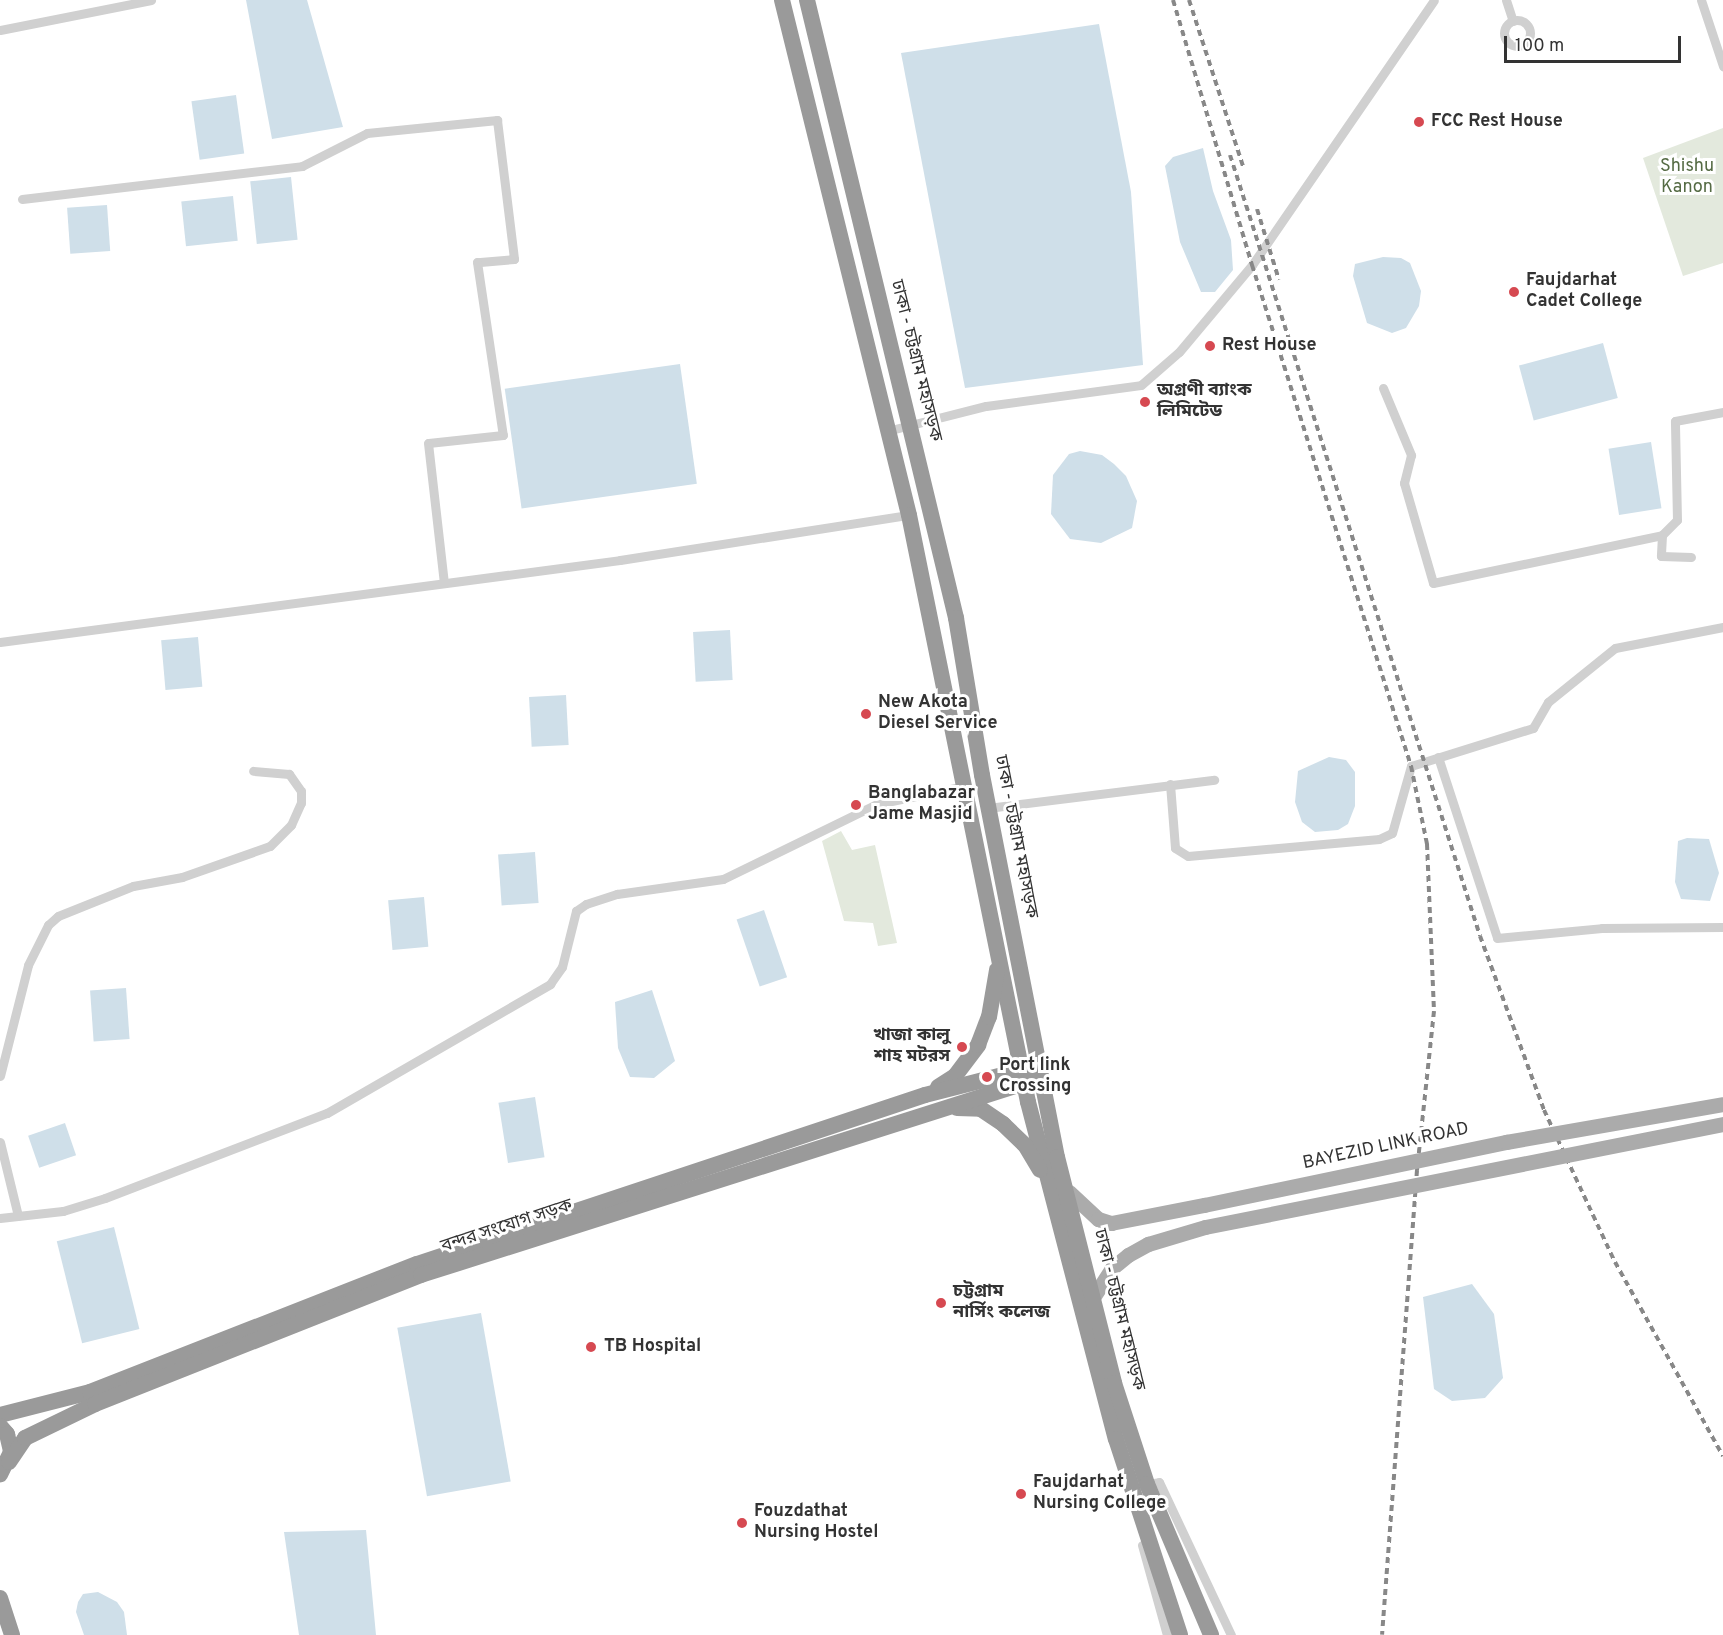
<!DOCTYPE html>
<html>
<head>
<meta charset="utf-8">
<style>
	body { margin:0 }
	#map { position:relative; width:1723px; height:1635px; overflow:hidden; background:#fff; font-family:Overpass,"Noto Sans Bengali",sans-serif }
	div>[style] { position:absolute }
	.green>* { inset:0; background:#e3e9dd }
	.water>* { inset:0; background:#cfdfe9; transform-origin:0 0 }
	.street>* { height:9px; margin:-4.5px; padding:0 4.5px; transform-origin:4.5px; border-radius:4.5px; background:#d0d0d0 }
	.street>.ring { margin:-4.5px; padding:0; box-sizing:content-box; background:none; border:9px solid #d0d0d0; border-radius:50% }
	.primary>* { height:15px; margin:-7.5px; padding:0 7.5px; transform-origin:7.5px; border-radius:7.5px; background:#ababab }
	.highway>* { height:16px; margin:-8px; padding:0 8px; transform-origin:8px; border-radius:8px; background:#9a9a9a }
	.rail>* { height:4px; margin-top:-2px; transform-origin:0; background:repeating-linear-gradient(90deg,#888 0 6px,transparent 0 10.5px) }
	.primary-bridge>* { height:15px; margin:-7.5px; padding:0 7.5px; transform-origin:7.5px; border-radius:7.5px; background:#ababab }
	.dots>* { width:16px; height:16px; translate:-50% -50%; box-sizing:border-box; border:3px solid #fff; border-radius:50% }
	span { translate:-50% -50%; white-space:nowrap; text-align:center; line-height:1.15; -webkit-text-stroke:6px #fff; paint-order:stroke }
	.poi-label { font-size:18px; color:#333; font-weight:700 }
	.left { translate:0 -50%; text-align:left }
	.right { translate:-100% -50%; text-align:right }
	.park-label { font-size:18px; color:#556b44 }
	.street-label { font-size:18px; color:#333 }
	.scale { position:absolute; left:1504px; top:36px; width:177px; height:27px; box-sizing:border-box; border:3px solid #333; border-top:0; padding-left:8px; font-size:18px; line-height:21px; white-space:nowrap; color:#333; -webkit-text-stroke:4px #fff; paint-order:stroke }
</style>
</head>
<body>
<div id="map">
	<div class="green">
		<i style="clip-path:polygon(1723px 128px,1723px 263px,1683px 276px,1643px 158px)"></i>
		<i style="clip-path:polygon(841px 831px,852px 850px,875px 845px,897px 943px,878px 946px,873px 923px,844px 921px,822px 841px)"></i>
	</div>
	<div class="water">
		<i style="clip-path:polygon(246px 0,307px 0,343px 127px,272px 139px)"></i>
		<i style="clip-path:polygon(1099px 24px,1131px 192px,1143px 365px,965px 388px,901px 53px)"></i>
		<i style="left:236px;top:95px;width:59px;height:45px;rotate:82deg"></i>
		<i style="clip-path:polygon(1203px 148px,1213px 191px,1231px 240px,1233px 270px,1215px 292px,1201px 292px,1180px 242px,1165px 166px,1173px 157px)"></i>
		<i style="left:291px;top:177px;width:63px;height:41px;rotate:84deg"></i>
		<i style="left:233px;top:196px;width:45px;height:52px;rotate:84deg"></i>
		<i style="left:107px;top:205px;width:46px;height:40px;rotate:86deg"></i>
		<i style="clip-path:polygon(1383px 257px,1401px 258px,1410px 263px,1421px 291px,1419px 306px,1406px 328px,1392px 333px,1367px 323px,1353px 276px,1355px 264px)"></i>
		<i style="left:1603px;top:343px;width:57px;height:87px;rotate:75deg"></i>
		<i style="left:680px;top:364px;width:121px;height:177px;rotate:82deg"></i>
		<i style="left:1651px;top:442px;width:67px;height:43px;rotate:81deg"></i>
		<i style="clip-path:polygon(1080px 451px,1102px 455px,1114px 464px,1126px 476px,1137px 501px,1132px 528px,1101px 543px,1070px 539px,1051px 514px,1053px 475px,1069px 454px)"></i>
		<i style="left:730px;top:630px;width:50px;height:37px;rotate:87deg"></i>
		<i style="left:198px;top:637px;width:50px;height:37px;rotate:85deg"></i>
		<i style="left:566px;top:695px;width:50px;height:37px;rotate:87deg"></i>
		<i style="clip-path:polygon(1329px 757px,1346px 760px,1355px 772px,1355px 806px,1348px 824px,1338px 830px,1315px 832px,1302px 822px,1295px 802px,1298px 771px)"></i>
		<i style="clip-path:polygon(1687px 838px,1709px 839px,1719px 873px,1710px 901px,1681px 899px,1675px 882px,1678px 841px)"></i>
		<i style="left:535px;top:852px;width:51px;height:37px;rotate:86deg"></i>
		<i style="left:424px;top:897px;width:50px;height:36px;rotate:85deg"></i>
		<i style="left:764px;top:910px;width:71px;height:29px;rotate:71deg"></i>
		<i style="left:126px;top:988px;width:51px;height:36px;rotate:86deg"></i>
		<i style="clip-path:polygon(652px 990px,675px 1061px,654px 1078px,630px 1077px,618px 1048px,615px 1002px)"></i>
		<i style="left:535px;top:1097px;width:61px;height:37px;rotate:81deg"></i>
		<i style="left:65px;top:1123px;width:34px;height:39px;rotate:71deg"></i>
		<i style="left:114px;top:1227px;width:105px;height:59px;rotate:76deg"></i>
		<i style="clip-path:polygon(1472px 1284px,1494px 1314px,1503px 1378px,1485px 1398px,1452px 1401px,1434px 1389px,1423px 1297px)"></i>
		<i style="left:481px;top:1313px;width:171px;height:85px;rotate:80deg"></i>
		<i style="clip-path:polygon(366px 1530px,376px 1635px,299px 1635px,284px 1532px)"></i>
		<i style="clip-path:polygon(98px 1592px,117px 1602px,124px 1612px,127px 1635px,84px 1635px,76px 1612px,78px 1602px,83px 1594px)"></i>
	</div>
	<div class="street">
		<i style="left:1506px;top:0;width:22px;rotate:72deg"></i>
		<i style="left:1701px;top:0;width:70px;rotate:71.6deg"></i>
		<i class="ring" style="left:1504px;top:20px;width:17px;height:17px"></i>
		<i style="left:0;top:30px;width:154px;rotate:-11.2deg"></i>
		<i style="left:22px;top:199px;width:282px;rotate:-6.7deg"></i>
		<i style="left:302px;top:166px;width:73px;rotate:-26.9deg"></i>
		<i style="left:367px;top:133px;width:131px;rotate:-5.7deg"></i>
		<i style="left:497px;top:120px;width:140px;rotate:83deg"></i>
		<i style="left:514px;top:259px;width:37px;rotate:175deg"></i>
		<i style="left:477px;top:262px;width:175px;rotate:81.5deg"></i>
		<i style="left:503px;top:435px;width:75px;rotate:173.9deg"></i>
		<i style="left:428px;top:443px;width:141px;rotate:83.5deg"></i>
		<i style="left:1383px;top:388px;width:73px;rotate:67.3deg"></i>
		<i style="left:1411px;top:455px;width:29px;rotate:104deg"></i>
		<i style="left:1404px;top:483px;width:104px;rotate:73.8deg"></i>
		<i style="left:1433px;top:583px;width:234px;rotate:-11.8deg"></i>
		<i style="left:1662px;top:535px;width:21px;rotate:-45deg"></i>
		<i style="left:1677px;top:520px;width:99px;rotate:-91.2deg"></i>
		<i style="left:1675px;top:421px;width:49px;rotate:-10.6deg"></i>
		<i style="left:887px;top:431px;width:102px;rotate:-14.2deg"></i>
		<i style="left:986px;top:406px;width:156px;rotate:-7.7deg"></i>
		<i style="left:1141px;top:385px;width:50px;rotate:-41deg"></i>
		<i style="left:1179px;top:352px;width:114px;rotate:-50deg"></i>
		<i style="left:1252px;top:265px;width:321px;rotate:-55.5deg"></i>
		<i style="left:1662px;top:535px;width:21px;rotate:93deg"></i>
		<i style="left:1661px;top:556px;width:30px;rotate:2deg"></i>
		<i style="left:0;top:642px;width:625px;rotate:-7.53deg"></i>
		<i style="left:620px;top:560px;width:292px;rotate:-8.9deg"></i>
		<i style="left:1438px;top:757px;width:190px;rotate:71.9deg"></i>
		<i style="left:1497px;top:938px;width:105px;rotate:-5.4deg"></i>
		<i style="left:1602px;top:928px;width:121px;rotate:-0.5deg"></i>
		<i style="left:1170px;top:784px;width:64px;rotate:85.5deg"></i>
		<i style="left:1175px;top:848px;width:15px;rotate:32deg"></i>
		<i style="left:1188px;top:856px;width:192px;rotate:-5.1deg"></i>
		<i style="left:1379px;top:839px;width:14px;rotate:-25deg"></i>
		<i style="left:1392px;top:833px;width:70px;rotate:-74.2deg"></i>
		<i style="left:1411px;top:766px;width:128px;rotate:-17.3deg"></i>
		<i style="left:1533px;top:728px;width:30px;rotate:-60deg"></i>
		<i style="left:1548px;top:702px;width:86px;rotate:-38.9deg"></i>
		<i style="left:1615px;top:648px;width:110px;rotate:-11deg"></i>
		<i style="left:988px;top:808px;width:228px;rotate:-7.1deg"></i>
		<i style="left:0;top:1076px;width:114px;rotate:-75.8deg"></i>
		<i style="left:28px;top:965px;width:45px;rotate:-63.4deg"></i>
		<i style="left:48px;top:925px;width:13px;rotate:-42deg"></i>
		<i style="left:58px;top:916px;width:81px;rotate:-21.8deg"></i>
		<i style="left:133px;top:886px;width:50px;rotate:-10.4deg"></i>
		<i style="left:182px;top:877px;width:93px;rotate:-19.4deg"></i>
		<i style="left:270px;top:846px;width:30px;rotate:-45deg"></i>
		<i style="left:291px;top:825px;width:24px;rotate:-66deg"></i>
		<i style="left:301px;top:803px;width:12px;rotate:-90deg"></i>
		<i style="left:301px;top:791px;width:21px;rotate:-125deg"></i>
		<i style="left:289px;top:774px;width:36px;rotate:-175deg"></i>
		<i style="left:0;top:1142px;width:76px;rotate:76.3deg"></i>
		<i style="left:0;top:1218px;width:63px;rotate:-6.3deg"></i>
		<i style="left:63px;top:1211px;width:44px;rotate:-17.2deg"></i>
		<i style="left:105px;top:1198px;width:238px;rotate:-21deg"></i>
		<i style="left:327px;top:1113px;width:258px;rotate:-30deg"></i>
		<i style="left:550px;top:984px;width:21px;rotate:-55deg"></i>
		<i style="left:562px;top:967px;width:58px;rotate:-76deg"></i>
		<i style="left:576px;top:911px;width:12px;rotate:-35deg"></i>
		<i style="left:586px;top:904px;width:33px;rotate:-18deg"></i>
		<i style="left:617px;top:894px;width:107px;rotate:-8.1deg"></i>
		<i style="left:723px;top:879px;width:171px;rotate:-26deg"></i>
		<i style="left:877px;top:804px;width:90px;rotate:-11.6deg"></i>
		<i style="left:1147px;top:1484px;width:12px;rotate:-9deg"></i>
		<i style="left:1159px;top:1482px;width:169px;rotate:64.8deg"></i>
		<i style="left:1142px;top:1545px;width:93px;rotate:74.5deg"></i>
	</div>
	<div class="primary">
		<i style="left:1069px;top:1192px;width:40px;rotate:43deg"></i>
		<i style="left:1098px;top:1219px;width:14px;rotate:17deg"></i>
		<i style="left:1111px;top:1223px;width:95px;rotate:-11deg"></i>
		<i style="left:1094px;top:1296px;width:33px;rotate:-57deg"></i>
		<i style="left:1112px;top:1268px;width:21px;rotate:-39deg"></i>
		<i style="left:1128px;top:1255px;width:23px;rotate:-29deg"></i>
		<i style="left:1148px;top:1244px;width:59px;rotate:-16.6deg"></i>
	</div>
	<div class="highway">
		<i style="left:782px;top:0;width:530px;rotate:76.15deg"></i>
		<i style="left:909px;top:515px;width:599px;rotate:78.54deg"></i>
		<i style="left:1028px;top:1102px;width:348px;rotate:75.4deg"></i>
		<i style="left:1116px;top:1439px;width:206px;rotate:71.9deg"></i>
		<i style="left:807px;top:0;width:636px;rotate:76.44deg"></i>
		<i style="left:956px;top:618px;width:159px;rotate:80.6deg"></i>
		<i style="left:982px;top:775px;width:389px;rotate:78.9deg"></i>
		<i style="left:1057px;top:1157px;width:233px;rotate:75.8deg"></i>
		<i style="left:1114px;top:1383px;width:106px;rotate:71.9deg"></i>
		<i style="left:1147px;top:1484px;width:164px;rotate:67deg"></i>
		<i style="left:938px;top:1087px;width:20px;rotate:-33deg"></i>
		<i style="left:955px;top:1076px;width:39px;rotate:-53deg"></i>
		<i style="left:978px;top:1045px;width:30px;rotate:-69deg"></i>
		<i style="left:989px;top:1017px;width:48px;rotate:-80.3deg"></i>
		<i style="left:957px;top:1108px;width:24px;rotate:2deg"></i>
		<i style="left:981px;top:1109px;width:27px;rotate:34deg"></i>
		<i style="left:1003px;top:1124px;width:30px;rotate:44deg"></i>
		<i style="left:1025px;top:1145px;width:29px;rotate:59deg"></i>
		<i style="left:0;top:1415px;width:93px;rotate:-14.3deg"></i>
		<i style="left:90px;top:1392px;width:351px;rotate:-21.4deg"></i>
		<i style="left:417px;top:1264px;width:535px;rotate:-18.4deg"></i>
		<i style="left:925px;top:1095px;width:108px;rotate:-14.4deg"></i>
		<i style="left:0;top:1426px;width:11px;rotate:49deg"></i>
		<i style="left:7px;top:1434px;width:18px;rotate:77deg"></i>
		<i style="left:11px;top:1452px;width:25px;rotate:116deg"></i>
		<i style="left:9px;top:1462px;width:29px;rotate:-56deg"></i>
		<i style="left:25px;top:1438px;width:78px;rotate:-25.9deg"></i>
		<i style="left:95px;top:1404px;width:351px;rotate:-21.6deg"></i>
		<i style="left:421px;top:1275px;width:643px;rotate:-17.65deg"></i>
		<i style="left:0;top:1598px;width:39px;rotate:72deg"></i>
	</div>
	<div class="rail">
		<i style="left:1173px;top:0;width:277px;rotate:73.4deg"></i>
		<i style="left:1252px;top:265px;width:526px;rotate:72.39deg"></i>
		<i style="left:1411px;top:766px;width:80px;rotate:78.4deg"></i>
		<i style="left:1427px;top:844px;width:167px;rotate:87.6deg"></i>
		<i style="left:1434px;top:1011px;width:160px;rotate:96.1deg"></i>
		<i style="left:1417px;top:1170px;width:466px;rotate:94.3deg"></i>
		<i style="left:1189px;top:0;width:175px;rotate:72deg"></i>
		<i style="left:1230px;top:155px;width:820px;rotate:72.25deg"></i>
		<i style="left:1480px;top:936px;width:185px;rotate:69.8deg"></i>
		<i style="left:1544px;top:1110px;width:168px;rotate:65deg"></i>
		<i style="left:1615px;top:1262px;width:222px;rotate:60.9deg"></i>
		<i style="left:1257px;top:209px;width:74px;rotate:72.8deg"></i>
	</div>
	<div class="primary-bridge">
		<i style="left:1204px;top:1205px;width:309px;rotate:-11.8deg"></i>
		<i style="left:1506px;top:1142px;width:220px;rotate:-9.9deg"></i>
		<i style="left:1205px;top:1227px;width:528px;rotate:-11.25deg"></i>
	</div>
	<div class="dots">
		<i style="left:1419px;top:122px;background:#d64951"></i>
		<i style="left:1514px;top:292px;background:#d64951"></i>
		<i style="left:1210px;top:346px;background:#d64951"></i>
		<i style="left:1145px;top:402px;background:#d64951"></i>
		<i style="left:866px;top:714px;background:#d64951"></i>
		<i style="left:856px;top:805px;background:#d64951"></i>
		<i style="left:962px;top:1047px;background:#d64951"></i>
		<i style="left:987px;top:1077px;background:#d64951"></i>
		<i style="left:941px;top:1303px;background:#d64951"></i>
		<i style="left:591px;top:1347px;background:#d64951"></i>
		<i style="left:1021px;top:1494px;background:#d64951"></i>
		<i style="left:742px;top:1523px;background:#d64951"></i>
	</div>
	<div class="poi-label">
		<span class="left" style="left:1431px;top:122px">FCC Rest House</span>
		<span class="left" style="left:1526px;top:292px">Faujdarhat<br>Cadet College</span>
		<span class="left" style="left:1222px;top:346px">Rest House</span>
		<span class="left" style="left:1157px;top:402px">অগ্রণী ব্যাংক<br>লিমিটেড</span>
		<span class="left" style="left:878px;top:714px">New Akota<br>Diesel Service</span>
		<span class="left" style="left:868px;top:805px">Banglabazar<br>Jame Masjid</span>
		<span class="right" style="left:950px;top:1047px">খাজা কালু<br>শাহ মটরস</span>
		<span class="left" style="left:999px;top:1077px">Port link<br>Crossing</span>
		<span class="left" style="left:953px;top:1303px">চট্টগ্রাম<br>নার্সিং কলেজ</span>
		<span class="left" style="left:604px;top:1347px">TB Hospital</span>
		<span class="left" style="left:1033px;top:1494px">Faujdarhat<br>Nursing College</span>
		<span class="left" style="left:754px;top:1523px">Fouzdathat<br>Nursing Hostel</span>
	</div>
	<div class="park-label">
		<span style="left:1687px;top:178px">Shishu<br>Kanon</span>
	</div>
	<div class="street-label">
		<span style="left:915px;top:361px;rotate:76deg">ঢাকা - চট্টগ্রাম মহাসড়ক</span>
		<span style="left:1015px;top:837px;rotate:79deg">ঢাকা - চট্টগ্রাম মহাসড়ক</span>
		<span style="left:1386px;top:1147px;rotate:-12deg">BAYEZID LINK ROAD</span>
		<span style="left:507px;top:1227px;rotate:-18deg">বন্দর সংযোগ সড়ক</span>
		<span style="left:1118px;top:1310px;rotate:76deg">ঢাকা - চট্টগ্রাম মহাসড়ক</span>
	</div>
	<div class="scale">100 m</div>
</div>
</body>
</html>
